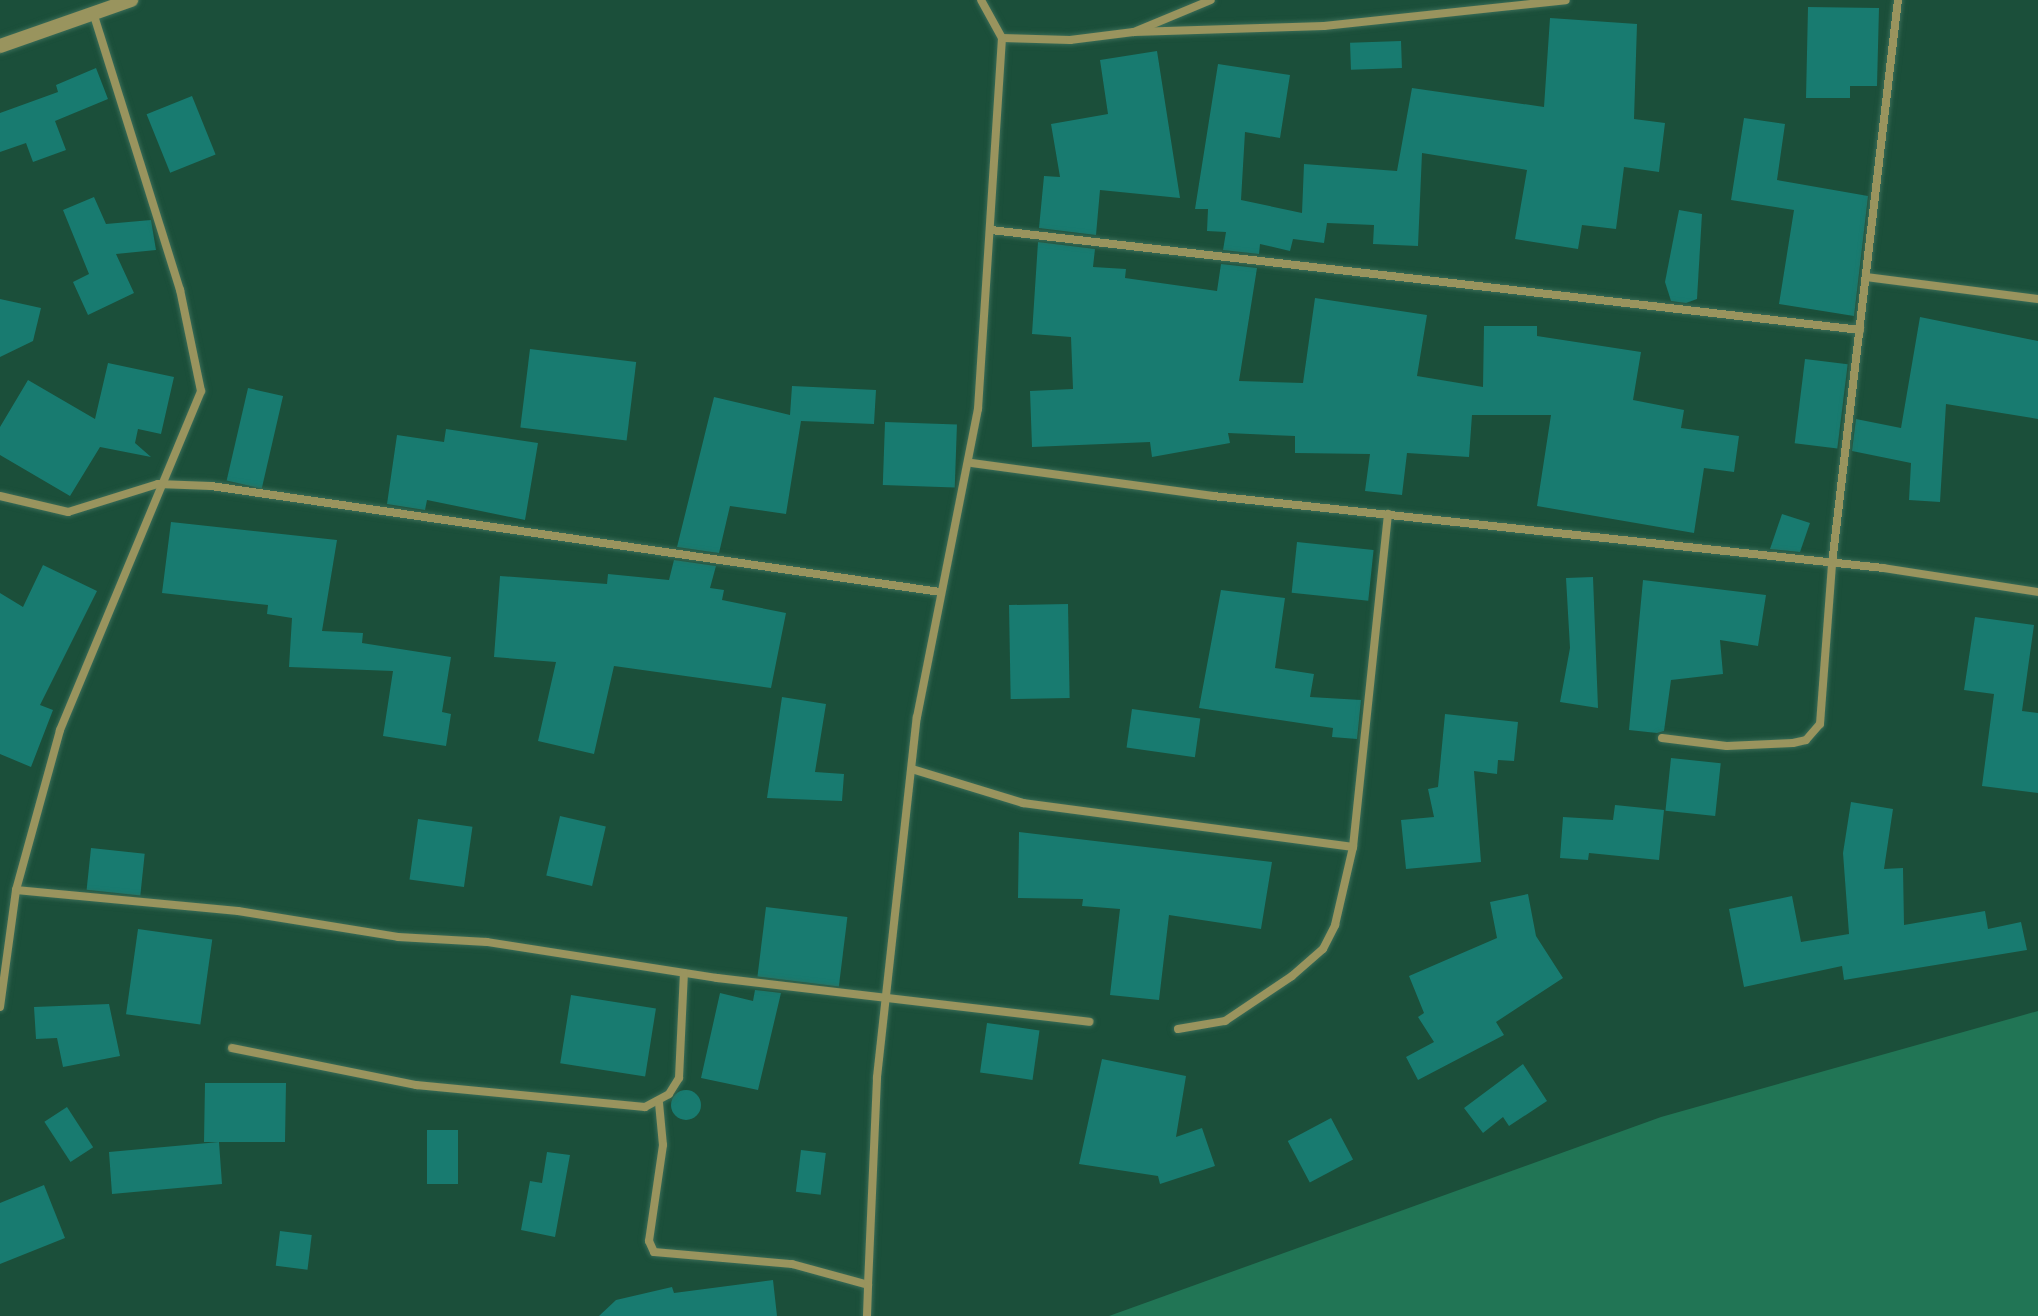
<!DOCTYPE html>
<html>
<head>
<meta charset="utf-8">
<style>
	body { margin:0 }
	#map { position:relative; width:2038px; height:1316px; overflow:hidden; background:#1b4f3a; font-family:"Archivo Narrow",sans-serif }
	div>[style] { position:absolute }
	.green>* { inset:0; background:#217555 }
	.building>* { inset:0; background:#187b70; transform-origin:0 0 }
	.round { border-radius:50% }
	.roads { filter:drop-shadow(0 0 2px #3a6c57) drop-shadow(0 0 2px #3a6c57) }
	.minor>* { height:8px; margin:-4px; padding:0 4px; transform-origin:4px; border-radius:4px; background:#99945e }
	.tertiary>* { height:14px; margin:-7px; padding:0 7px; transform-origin:7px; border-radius:7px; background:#99945e }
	span { translate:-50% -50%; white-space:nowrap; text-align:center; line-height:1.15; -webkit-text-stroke:8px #1b4f3a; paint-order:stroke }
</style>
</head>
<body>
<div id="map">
	<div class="green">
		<i style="clip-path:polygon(2038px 1011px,2038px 1316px,1109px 1316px,1661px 1117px)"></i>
	</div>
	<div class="building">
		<i style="clip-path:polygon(1808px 7px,1879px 8px,1877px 86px,1850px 86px,1850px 98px,1806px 98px)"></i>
		<i style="clip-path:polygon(1550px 18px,1637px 24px,1634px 119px,1665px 123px,1659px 172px,1624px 167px,1616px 229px,1582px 225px,1578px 249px,1515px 239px,1527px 170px,1422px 153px,1418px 246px,1373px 244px,1374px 225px,1327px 223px,1324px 243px,1293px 239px,1290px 251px,1260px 244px,1259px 254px,1223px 250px,1226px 232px,1207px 231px,1208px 209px,1195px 209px,1218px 64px,1290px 75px,1280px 138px,1245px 132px,1241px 200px,1302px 213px,1304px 164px,1397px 171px,1412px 88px,1544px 107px)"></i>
		<i style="left:1401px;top:41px;width:27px;height:51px;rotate:88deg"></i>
		<i style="clip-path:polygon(1157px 51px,1180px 198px,1100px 190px,1096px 235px,1039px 228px,1044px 176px,1060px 177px,1051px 124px,1108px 114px,1100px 60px)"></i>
		<i style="clip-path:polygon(96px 68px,108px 99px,55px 121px,66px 150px,33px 162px,26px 143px,0 152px,0 113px,58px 92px,56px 85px)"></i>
		<i style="left:192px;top:96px;width:63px;height:49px;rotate:68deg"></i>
		<i style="clip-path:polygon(1744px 118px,1785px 124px,1777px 180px,1868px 196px,1854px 316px,1779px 304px,1794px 210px,1731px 200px)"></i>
		<i style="clip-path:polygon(94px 197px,106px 224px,151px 220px,156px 250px,116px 254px,134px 293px,88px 315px,73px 282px,89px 274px,63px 210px)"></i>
		<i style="clip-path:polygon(1679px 210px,1702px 214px,1697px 299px,1686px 303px,1671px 301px,1665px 282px)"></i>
		<i style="clip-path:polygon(1038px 242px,1095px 249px,1093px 267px,1126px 269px,1125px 278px,1217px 291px,1221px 264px,1257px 268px,1239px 381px,1303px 383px,1315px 298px,1427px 315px,1417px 376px,1483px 387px,1484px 326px,1537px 326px,1537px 336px,1641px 352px,1633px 400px,1684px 410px,1681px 428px,1739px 436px,1734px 472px,1704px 468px,1694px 533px,1537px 506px,1551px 415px,1472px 415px,1469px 457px,1407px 453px,1402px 495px,1365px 491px,1370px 454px,1295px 453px,1295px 436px,1228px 433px,1230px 443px,1152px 457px,1150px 442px,1032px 447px,1030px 391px,1073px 389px,1071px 337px,1032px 334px)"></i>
		<i style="clip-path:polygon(0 299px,41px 308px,33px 341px,0 357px)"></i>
		<i style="clip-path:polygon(1920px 317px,2038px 341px,2038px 419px,1946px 404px,1940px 502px,1909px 500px,1911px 463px,1852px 451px,1856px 419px,1901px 428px)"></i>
		<i style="left:530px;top:349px;width:107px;height:79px;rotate:7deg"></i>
		<i style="left:1805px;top:359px;width:43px;height:85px;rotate:7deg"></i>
		<i style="clip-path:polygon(108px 363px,174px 377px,161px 434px,138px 429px,135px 443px,151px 457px,100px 447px,70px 496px,0 455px,0 427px,28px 380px,95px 419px)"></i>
		<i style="clip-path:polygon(792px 386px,876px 390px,874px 424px,801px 421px,786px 514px,730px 506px,719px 553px,677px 547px,714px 397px,790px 415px)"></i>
		<i style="left:248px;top:388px;width:36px;height:95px;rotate:13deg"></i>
		<i style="left:885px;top:422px;width:72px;height:63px;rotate:2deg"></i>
		<i style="clip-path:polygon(446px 429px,538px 443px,525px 520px,427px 500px,425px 510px,387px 504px,397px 435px,444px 442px)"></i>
		<i style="clip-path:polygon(1782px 514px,1810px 523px,1800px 552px,1770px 549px)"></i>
		<i style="clip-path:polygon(171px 522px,337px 540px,322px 631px,363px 633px,362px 643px,451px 657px,442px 712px,451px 714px,446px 746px,383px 736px,393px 671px,289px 667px,292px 618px,267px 614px,268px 605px,162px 593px)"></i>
		<i style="left:1297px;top:542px;width:77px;height:51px;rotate:6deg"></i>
		<i style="clip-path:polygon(674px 560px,716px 566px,710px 588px,724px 590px,722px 600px,786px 613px,771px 688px,614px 666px,594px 754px,538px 741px,556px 662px,494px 657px,500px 576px,607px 584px,608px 574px,669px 580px)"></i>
		<i style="clip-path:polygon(43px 565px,97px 591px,40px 705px,53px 710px,31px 767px,0 754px,0 593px,23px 607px)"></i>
		<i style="clip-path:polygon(1593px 577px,1598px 708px,1560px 702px,1570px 648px,1566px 578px)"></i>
		<i style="clip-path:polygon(1643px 580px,1766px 595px,1758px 646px,1720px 640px,1723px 674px,1671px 680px,1664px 731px,1657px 733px,1629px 730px)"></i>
		<i style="clip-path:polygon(1221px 590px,1285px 598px,1275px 668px,1314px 674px,1310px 697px,1361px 700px,1357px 739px,1332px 737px,1333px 728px,1199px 708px)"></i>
		<i style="left:1068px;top:604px;width:94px;height:59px;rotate:89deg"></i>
		<i style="clip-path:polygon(1975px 617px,2034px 625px,2022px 711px,2038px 713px,2038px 793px,1982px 786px,1994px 694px,1964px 690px)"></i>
		<i style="clip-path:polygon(782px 697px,826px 704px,815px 772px,844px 774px,842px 801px,767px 798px)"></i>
		<i style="left:1132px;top:709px;width:69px;height:39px;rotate:8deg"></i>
		<i style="clip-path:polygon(1445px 714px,1518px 722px,1514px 761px,1498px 760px,1497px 774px,1474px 771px,1481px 862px,1406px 869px,1401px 820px,1434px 817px,1428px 789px,1438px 787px)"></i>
		<i style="left:1671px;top:758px;width:50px;height:53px;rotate:6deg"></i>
		<i style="clip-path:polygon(1851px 802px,1893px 809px,1884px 869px,1903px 868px,1904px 925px,1985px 911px,1988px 929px,2021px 922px,2027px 950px,1844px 980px,1842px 966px,1744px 987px,1729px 909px,1792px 896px,1801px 942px,1849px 934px,1843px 853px)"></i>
		<i style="clip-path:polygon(1615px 805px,1664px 810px,1659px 860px,1589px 853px,1588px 860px,1560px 858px,1563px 817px,1613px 820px)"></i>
		<i style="left:560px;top:816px;width:47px;height:61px;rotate:13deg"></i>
		<i style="left:418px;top:819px;width:55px;height:61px;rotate:8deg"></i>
		<i style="clip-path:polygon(1019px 832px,1272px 862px,1261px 929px,1169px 915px,1159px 1000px,1110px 995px,1120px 909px,1082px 906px,1083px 899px,1018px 898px)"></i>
		<i style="left:91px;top:848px;width:54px;height:42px;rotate:6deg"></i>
		<i style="clip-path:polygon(1528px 894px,1536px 936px,1563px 978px,1496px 1022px,1504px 1035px,1418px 1080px,1406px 1057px,1434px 1042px,1418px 1017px,1424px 1013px,1409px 976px,1497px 938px,1490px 902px)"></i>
		<i style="left:766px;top:907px;width:82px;height:70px;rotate:7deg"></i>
		<i style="left:138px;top:929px;width:75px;height:86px;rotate:8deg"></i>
		<i style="clip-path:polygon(755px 990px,781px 993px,758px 1090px,701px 1078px,720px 993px,753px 1001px)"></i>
		<i style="left:571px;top:995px;width:86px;height:69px;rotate:9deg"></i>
		<i style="clip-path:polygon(109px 1004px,120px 1056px,63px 1067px,57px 1038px,36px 1039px,34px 1007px)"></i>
		<i style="left:987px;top:1023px;width:53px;height:50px;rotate:8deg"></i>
		<i style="clip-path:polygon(1102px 1059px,1186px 1076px,1176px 1137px,1202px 1128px,1215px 1166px,1160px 1184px,1158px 1176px,1079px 1164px)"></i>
		<i style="clip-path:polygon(1523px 1064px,1547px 1101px,1509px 1126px,1503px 1117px,1483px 1133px,1464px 1108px)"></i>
		<i style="clip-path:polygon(205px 1083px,286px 1083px,285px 1142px,219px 1142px,222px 1184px,112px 1194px,109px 1152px,219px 1142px,204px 1142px)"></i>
		<i class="round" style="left:671px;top:1090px;width:30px;height:30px"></i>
		<i style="left:67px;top:1107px;width:48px;height:27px;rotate:57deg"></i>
		<i style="left:1331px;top:1118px;width:47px;height:49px;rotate:62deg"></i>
		<i style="left:427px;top:1130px;width:31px;height:54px"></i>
		<i style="left:801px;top:1150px;width:25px;height:42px;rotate:7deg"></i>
		<i style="clip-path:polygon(547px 1152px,570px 1155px,555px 1237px,521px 1230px,530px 1181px,542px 1183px)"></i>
		<i style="clip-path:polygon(44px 1185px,65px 1238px,0 1264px,0 1203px)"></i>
		<i style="left:280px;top:1231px;width:32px;height:35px;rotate:7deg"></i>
		<i style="clip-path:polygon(773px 1280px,777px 1316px,599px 1316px,616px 1300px,672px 1287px,674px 1293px)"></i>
	</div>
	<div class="roads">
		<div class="minor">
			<i style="left:1134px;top:32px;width:190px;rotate:-1.8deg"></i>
			<i style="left:1324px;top:26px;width:243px;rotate:-6.1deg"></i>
			<i style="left:1002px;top:38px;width:68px;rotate:1.7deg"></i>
			<i style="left:1070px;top:40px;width:64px;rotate:-7.1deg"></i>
			<i style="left:1134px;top:32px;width:83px;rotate:-22.6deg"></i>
			<i style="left:991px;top:230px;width:875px;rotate:6.56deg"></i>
			<i style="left:1866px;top:277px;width:173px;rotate:7.3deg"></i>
			<i style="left:972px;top:463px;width:243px;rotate:7.8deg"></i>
			<i style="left:1213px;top:496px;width:674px;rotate:6.13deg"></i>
			<i style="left:1883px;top:568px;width:157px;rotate:8.8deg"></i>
			<i style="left:0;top:496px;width:70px;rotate:13.2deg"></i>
			<i style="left:68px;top:512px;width:94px;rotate:-17.3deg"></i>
			<i style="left:158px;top:484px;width:53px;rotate:2.2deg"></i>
			<i style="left:211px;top:486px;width:737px;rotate:8.27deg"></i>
			<i style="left:1662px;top:738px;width:65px;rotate:7deg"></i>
			<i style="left:1727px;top:746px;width:66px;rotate:-2.6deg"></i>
			<i style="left:1793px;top:743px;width:13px;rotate:-13deg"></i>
			<i style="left:1806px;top:740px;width:21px;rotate:-49deg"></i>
			<i style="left:1820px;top:724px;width:160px;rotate:-85.7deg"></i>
			<i style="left:1832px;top:564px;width:568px;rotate:-83.33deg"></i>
			<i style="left:912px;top:769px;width:116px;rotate:17deg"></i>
			<i style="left:1023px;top:803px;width:333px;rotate:7.6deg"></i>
			<i style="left:16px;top:890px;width:223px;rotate:5.4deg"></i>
			<i style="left:238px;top:911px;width:162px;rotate:9.2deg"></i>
			<i style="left:398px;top:937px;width:89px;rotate:3.2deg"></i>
			<i style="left:487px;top:942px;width:233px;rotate:8.9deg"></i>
			<i style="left:717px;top:978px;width:375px;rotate:6.7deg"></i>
			<i style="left:0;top:1007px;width:118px;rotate:-82.2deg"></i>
			<i style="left:16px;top:890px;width:166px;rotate:-74.6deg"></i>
			<i style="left:60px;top:730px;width:367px;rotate:-67.4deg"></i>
			<i style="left:201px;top:391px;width:103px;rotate:-101.7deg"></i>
			<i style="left:180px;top:290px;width:290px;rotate:-107.4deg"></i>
			<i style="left:1178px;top:1029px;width:48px;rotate:-9.7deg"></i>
			<i style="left:1225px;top:1021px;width:81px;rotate:-33.9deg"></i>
			<i style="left:1292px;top:976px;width:41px;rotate:-41.1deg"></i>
			<i style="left:1323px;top:949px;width:27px;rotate:-63deg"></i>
			<i style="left:1335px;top:925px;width:80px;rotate:-77deg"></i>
			<i style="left:1353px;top:847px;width:335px;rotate:-84deg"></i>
			<i style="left:232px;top:1048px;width:188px;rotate:11.4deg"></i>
			<i style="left:416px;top:1085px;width:230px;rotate:5.5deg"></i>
			<i style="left:645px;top:1107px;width:27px;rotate:-28deg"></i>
			<i style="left:669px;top:1094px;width:19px;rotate:-58deg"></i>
			<i style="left:679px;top:1078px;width:105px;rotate:-87.3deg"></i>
			<i style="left:659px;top:1103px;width:42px;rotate:84.6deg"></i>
			<i style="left:663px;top:1145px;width:97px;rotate:98.3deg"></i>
			<i style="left:649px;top:1241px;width:12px;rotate:66deg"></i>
			<i style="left:654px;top:1252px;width:139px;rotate:5deg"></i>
			<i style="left:792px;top:1264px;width:79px;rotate:15.4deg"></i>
			<i style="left:868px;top:1285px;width:208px;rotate:-87.5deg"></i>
			<i style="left:877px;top:1077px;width:362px;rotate:-83.7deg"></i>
			<i style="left:917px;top:717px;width:314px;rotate:-78.8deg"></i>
			<i style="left:978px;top:409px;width:372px;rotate:-86.3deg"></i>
			<i style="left:1002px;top:38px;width:43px;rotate:-118.9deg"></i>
			<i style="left:867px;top:1316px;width:31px;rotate:-88deg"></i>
		</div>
		<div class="tertiary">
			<i style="left:0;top:46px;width:139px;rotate:-19.3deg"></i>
		</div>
	</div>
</div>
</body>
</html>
